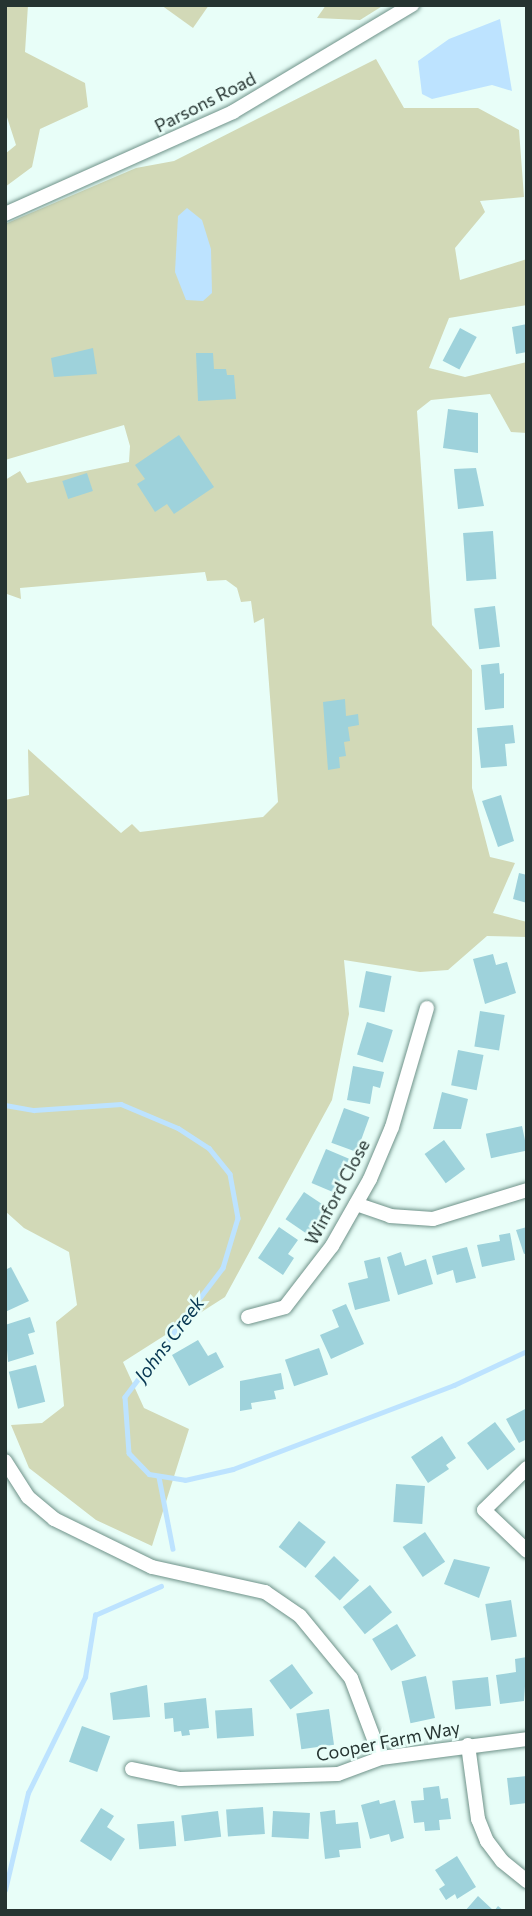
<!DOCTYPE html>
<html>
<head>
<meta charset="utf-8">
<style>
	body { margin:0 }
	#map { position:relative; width:532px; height:1916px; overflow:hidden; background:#e8fef8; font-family:Commissioner,sans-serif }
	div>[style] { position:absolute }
	.green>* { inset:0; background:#d2d9b7 }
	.water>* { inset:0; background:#bde3ff }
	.stream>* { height:4.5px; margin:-2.25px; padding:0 2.25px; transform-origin:2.25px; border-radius:2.25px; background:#bde3ff }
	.building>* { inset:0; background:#9ed2db; transform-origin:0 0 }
	.roads { filter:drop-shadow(0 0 2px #6f9289) drop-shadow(0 0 2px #6f9289) }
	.minor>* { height:14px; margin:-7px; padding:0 7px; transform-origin:7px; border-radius:7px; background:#fff }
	span { translate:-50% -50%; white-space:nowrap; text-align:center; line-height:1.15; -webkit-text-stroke:5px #e8fef8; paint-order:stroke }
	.street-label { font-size:18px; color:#263431 }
	.water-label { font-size:19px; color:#063651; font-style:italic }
	.frame { position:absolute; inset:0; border:7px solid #263431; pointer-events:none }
</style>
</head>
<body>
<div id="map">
	<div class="green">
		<i style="clip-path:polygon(5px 5px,28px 5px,25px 52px,85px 83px,88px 107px,40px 129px,32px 167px,5px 187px,5px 154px,16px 145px,5px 111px)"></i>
		<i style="clip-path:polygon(161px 5px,209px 5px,193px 28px)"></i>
		<i style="clip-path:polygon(326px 5px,384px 5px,360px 20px,317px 18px)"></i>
		<i style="clip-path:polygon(376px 59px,404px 108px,478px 108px,519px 130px,524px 197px,480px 201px,485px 212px,455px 248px,460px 280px,527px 259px,527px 305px,449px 318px,429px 368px,465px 377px,527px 362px,527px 433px,511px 432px,490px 394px,431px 400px,417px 411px,432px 625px,472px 670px,472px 788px,490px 857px,515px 863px,493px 913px,527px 922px,527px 937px,487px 936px,448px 970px,420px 972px,344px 960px,349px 1014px,332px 1100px,225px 1297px,123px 1362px,144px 1408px,189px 1429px,152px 1546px,96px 1520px,29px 1468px,11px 1425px,42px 1423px,64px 1406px,56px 1322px,77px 1305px,69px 1252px,24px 1228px,5px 1211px,5px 800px,29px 795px,28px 749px,121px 833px,132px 824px,140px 832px,263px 817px,278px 802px,264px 618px,254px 623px,251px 601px,241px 602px,237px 588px,226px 580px,207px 581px,205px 572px,20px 588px,21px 599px,7px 594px,5px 480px,20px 471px,27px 483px,129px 462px,130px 446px,124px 425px,5px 460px,5px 224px,136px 168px,174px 161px)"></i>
	</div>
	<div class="water">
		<i style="clip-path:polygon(500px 19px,512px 91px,492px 85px,432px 99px,422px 94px,418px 61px,449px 39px)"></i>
		<i style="clip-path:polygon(187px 208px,202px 220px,211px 249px,212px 293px,203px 301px,186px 300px,175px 272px,178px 216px)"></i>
	</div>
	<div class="stream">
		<i style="left:5px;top:1105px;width:29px;rotate:10deg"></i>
		<i style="left:34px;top:1110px;width:87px;rotate:-3.9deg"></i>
		<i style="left:121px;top:1104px;width:62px;rotate:22.8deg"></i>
		<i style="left:178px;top:1128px;width:37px;rotate:33deg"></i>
		<i style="left:209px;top:1148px;width:33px;rotate:51deg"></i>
		<i style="left:230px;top:1174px;width:45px;rotate:79.7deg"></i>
		<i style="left:238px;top:1218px;width:52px;rotate:106.7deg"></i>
		<i style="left:223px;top:1268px;width:162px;rotate:127.2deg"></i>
		<i style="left:125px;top:1397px;width:56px;rotate:85.9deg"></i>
		<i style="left:129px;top:1453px;width:29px;rotate:46deg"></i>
		<i style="left:149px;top:1474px;width:36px;rotate:9deg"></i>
		<i style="left:185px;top:1480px;width:49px;rotate:-12.9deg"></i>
		<i style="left:233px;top:1469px;width:236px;rotate:-20.8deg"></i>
		<i style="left:454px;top:1385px;width:81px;rotate:-25deg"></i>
		<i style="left:159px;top:1477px;width:73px;rotate:79deg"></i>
		<i style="left:5px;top:1890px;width:100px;rotate:-76.7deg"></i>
		<i style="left:28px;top:1793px;width:129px;rotate:-63.8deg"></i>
		<i style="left:85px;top:1677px;width:63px;rotate:-80.8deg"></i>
		<i style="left:95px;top:1615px;width:72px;rotate:-23.7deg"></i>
	</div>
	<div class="building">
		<i style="clip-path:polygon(527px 324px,527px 352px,516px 354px,512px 327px)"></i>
		<i style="left:460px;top:328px;width:19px;height:37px;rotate:28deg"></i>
		<i style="clip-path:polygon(93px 348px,97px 374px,54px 377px,51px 358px)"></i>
		<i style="clip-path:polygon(196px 353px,213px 353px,214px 369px,226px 369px,227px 375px,234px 375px,236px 399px,198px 401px)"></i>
		<i style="clip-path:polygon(448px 409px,478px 413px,478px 453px,443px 448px)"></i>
		<i style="clip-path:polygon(179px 435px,214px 487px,174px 514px,167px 504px,155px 512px,137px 484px,145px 479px,135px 465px)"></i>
		<i style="clip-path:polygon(476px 468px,484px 506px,458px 509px,454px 469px)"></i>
		<i style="left:87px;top:473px;width:19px;height:26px;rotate:72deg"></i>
		<i style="left:493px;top:531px;width:48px;height:30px;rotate:86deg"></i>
		<i style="left:495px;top:606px;width:41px;height:21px;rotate:83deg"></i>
		<i style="clip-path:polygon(499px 663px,500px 674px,504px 673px,504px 708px,485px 710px,481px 665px)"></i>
		<i style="clip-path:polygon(345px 699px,346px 716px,358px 714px,359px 725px,348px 727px,350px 741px,344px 742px,346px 756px,339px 757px,340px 768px,328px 770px,323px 702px)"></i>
		<i style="clip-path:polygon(513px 725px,515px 743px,505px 744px,507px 766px,481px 768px,477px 728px)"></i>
		<i style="clip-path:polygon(501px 795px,514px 841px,498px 847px,482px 801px)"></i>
		<i style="clip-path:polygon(519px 873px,527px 875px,527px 903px,513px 899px)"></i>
		<i style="clip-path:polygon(493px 954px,496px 965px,507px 962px,516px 993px,485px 1004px,473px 959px)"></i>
		<i style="left:366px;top:971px;width:26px;height:37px;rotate:11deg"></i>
		<i style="left:480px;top:1011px;width:25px;height:36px;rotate:9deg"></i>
		<i style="left:367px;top:1022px;width:27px;height:34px;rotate:17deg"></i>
		<i style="left:458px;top:1050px;width:26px;height:36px;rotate:11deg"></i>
		<i style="clip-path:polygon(353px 1066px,384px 1072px,380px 1088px,373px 1086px,370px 1104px,347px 1100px)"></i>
		<i style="clip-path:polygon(442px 1092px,468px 1099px,461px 1129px,433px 1129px)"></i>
		<i style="left:344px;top:1108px;width:27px;height:37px;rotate:20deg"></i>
		<i style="left:522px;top:1126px;width:25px;height:37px;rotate:78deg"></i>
		<i style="left:444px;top:1140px;width:36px;height:24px;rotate:54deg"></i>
		<i style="left:326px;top:1149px;width:25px;height:37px;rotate:23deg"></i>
		<i style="left:304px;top:1192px;width:27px;height:33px;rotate:34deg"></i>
		<i style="clip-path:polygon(279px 1227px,298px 1240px,288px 1254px,294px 1258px,283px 1275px,258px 1258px)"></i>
		<i style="clip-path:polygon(527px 1227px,527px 1253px,524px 1254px,516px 1230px)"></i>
		<i style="clip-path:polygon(510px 1233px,515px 1260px,482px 1267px,477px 1245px,500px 1241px,499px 1235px)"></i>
		<i style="clip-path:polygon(467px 1247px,476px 1278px,456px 1283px,453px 1270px,437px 1275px,432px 1256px)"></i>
		<i style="clip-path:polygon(401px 1252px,405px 1266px,426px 1259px,433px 1284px,398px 1295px,387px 1257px)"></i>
		<i style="clip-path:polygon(380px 1257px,390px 1301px,355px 1310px,348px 1283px,368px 1278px,364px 1261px)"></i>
		<i style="clip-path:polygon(11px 1267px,29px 1301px,5px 1312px,5px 1270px)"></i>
		<i style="clip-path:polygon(346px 1304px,364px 1344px,331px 1359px,320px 1335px,339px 1327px,332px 1310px)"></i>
		<i style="clip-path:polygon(30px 1317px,35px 1332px,28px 1334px,34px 1354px,8px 1362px,5px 1325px)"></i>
		<i style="clip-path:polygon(198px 1340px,208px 1356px,216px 1352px,224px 1367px,189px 1386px,172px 1355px)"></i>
		<i style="left:319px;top:1348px;width:28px;height:36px;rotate:71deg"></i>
		<i style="left:36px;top:1365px;width:38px;height:28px;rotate:76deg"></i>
		<i style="clip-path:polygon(281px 1373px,284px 1389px,274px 1391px,276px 1399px,251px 1403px,252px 1409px,240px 1411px,240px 1381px)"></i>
		<i style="clip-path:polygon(527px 1408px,527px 1439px,519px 1443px,506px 1419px)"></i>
		<i style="left:495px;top:1422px;width:34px;height:35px;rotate:53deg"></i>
		<i style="clip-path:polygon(442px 1436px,456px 1458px,446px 1465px,449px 1469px,428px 1483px,411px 1457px)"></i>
		<i style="left:396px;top:1484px;width:29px;height:38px;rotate:4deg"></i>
		<i style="left:299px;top:1521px;width:34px;height:33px;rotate:38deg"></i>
		<i style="left:425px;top:1532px;width:36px;height:27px;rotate:56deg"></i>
		<i style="left:334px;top:1556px;width:35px;height:28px;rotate:44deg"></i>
		<i style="clip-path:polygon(454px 1559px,490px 1567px,479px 1598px,444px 1584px)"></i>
		<i style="left:370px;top:1585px;width:35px;height:35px;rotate:51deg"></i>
		<i style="left:511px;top:1600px;width:37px;height:26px;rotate:81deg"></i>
		<i style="left:397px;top:1624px;width:37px;height:29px;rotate:59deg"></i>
		<i style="clip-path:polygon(527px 1657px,524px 1701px,500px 1704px,496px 1675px,516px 1672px,515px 1659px)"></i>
		<i style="left:292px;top:1664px;width:36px;height:28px;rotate:54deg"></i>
		<i style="left:426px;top:1676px;width:43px;height:25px;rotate:78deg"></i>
		<i style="left:488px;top:1677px;width:29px;height:36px;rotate:84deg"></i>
		<i style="clip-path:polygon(147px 1685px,150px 1717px,113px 1720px,110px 1693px)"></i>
		<i style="clip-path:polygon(206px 1698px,209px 1728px,189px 1730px,190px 1735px,182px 1736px,181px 1731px,174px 1732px,173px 1718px,165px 1719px,164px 1703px)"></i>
		<i style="left:252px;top:1708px;width:28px;height:37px;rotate:86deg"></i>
		<i style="left:329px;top:1709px;width:36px;height:33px;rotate:82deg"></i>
		<i style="left:82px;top:1726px;width:30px;height:38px;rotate:20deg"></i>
		<i style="clip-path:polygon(527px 1776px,527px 1803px,510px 1805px,507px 1778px)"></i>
		<i style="clip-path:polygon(439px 1786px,441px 1799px,448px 1798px,451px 1819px,439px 1820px,440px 1830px,425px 1831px,424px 1822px,414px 1823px,411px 1801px,424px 1800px,423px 1788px)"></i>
		<i style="clip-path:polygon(379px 1800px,380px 1804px,395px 1800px,404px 1838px,391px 1842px,389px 1834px,370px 1839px,361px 1805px)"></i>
		<i style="left:263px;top:1807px;width:27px;height:37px;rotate:86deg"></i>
		<i style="clip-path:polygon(101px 1808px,114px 1816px,107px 1827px,125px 1839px,111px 1861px,80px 1841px)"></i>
		<i style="clip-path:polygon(335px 1810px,336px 1824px,358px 1822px,361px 1848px,339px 1850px,340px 1857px,325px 1859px,320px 1812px)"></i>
		<i style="left:218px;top:1811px;width:26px;height:37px;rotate:83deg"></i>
		<i style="left:273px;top:1811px;width:37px;height:26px;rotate:3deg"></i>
		<i style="left:174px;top:1821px;width:25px;height:37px;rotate:85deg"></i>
		<i style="clip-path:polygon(457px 1856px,476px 1887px,457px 1899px,455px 1894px,446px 1900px,439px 1889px,445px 1885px,435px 1870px)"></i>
		<i style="clip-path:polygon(478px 1896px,494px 1911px,498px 1906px,504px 1911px,465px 1911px)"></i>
	</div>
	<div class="roads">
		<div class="minor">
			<i style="left:5px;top:214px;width:250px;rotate:-24.1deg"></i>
			<i style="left:233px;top:112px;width:209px;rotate:-30.9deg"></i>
			<i style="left:356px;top:1204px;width:36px;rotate:19deg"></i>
			<i style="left:390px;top:1216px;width:43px;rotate:4deg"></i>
			<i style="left:433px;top:1219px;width:98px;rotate:-17.1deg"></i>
			<i style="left:248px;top:1317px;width:38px;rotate:-15deg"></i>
			<i style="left:285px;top:1307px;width:77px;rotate:-52.4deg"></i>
			<i style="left:332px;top:1246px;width:77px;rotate:-60.4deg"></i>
			<i style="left:370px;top:1179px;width:56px;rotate:-67.1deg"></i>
			<i style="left:392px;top:1127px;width:124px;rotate:-73.6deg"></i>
			<i style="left:5px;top:1461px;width:43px;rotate:57.4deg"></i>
			<i style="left:28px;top:1497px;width:34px;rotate:40deg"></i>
			<i style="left:54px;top:1519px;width:109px;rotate:26.1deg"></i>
			<i style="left:152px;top:1567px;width:116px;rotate:12.5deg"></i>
			<i style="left:265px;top:1592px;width:42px;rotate:34.4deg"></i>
			<i style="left:300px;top:1616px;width:80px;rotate:50.6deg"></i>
			<i style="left:351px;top:1678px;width:85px;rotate:69.4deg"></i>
			<i style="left:527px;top:1468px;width:60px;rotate:135.7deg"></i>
			<i style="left:484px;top:1510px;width:59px;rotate:43.6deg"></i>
			<i style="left:468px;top:1745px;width:75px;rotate:82.3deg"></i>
			<i style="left:478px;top:1819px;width:24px;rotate:68deg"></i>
			<i style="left:487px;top:1841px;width:25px;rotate:53deg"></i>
			<i style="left:502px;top:1861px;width:32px;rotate:39deg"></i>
			<i style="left:132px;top:1769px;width:49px;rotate:11.8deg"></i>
			<i style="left:180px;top:1779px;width:158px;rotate:-1.8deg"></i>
			<i style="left:338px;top:1774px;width:46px;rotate:-20.4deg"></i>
			<i style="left:381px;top:1758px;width:147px;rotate:-7.4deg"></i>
		</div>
	</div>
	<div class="street-label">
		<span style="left:205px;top:102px;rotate:-27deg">Parsons Road</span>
		<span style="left:337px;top:1192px;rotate:-62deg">Winford Close</span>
		<span style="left:388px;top:1741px;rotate:-11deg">Cooper Farm Way</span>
	</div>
	<div class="water-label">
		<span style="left:169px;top:1339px;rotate:-53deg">Johns Creek</span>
	</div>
	<div class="frame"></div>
</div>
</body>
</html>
